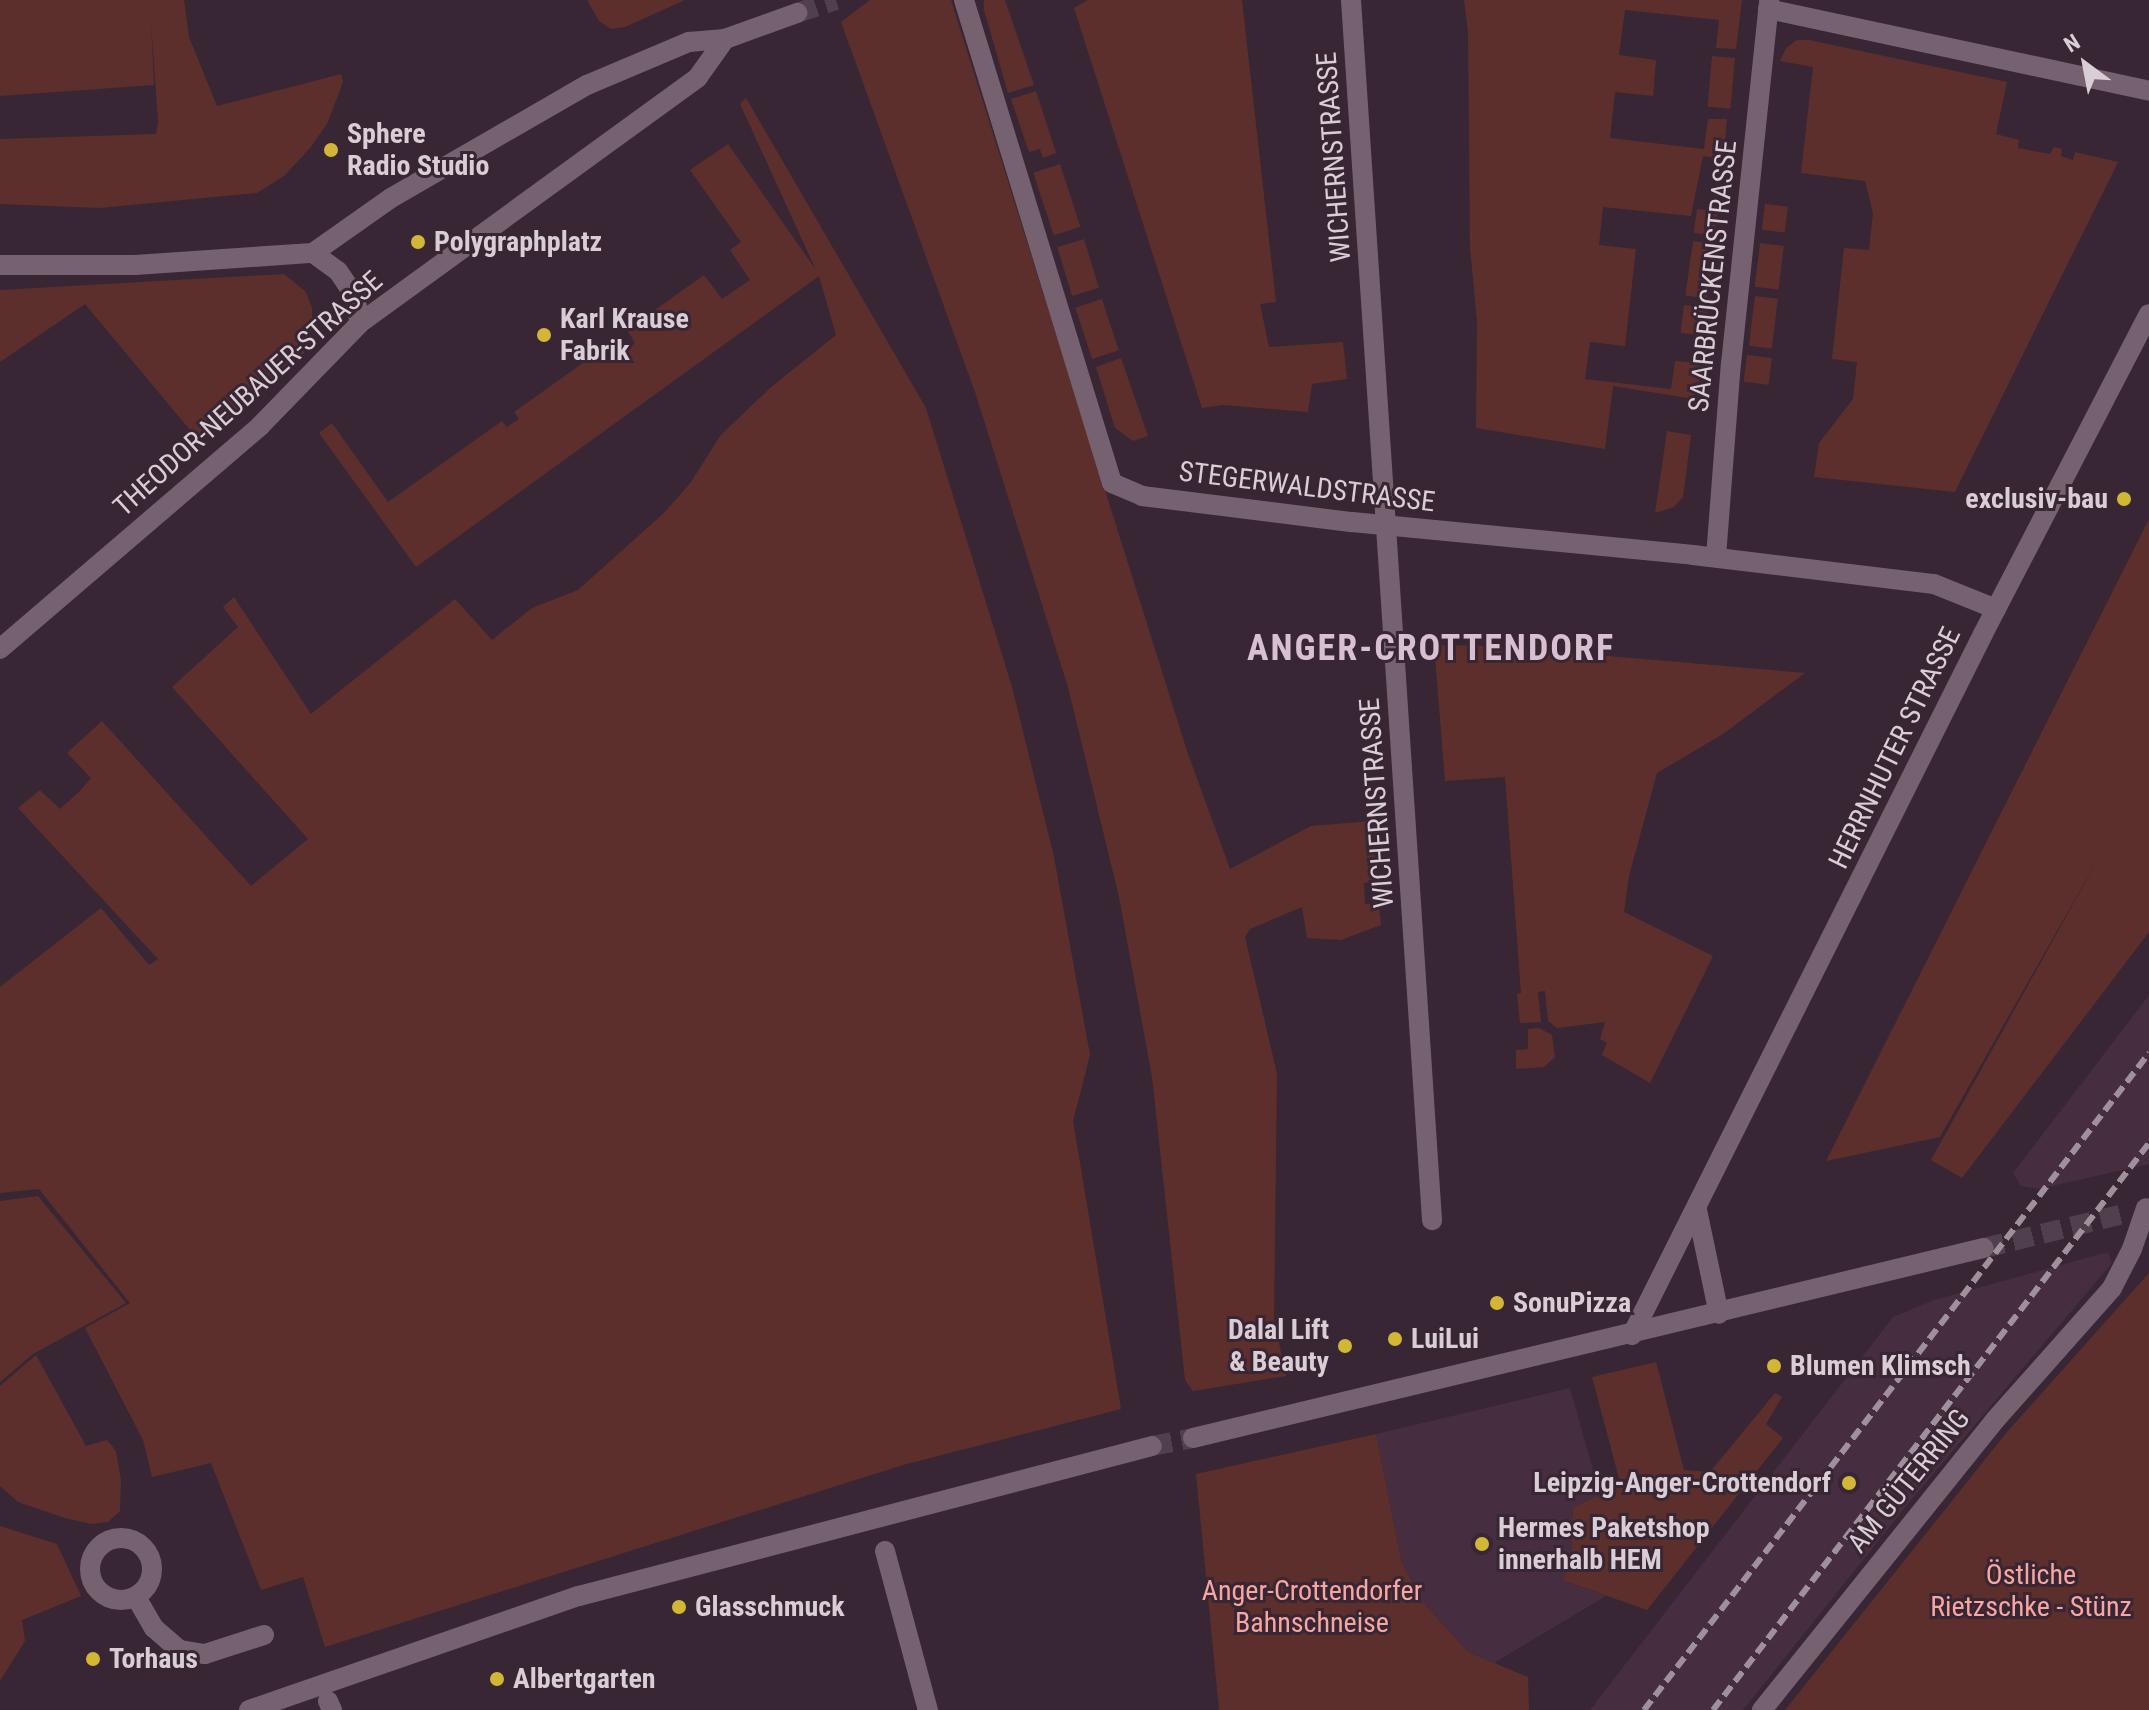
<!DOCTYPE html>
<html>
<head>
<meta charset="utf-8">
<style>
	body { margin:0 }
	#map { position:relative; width:2149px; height:1710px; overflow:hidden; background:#382634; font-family:"Roboto Condensed",sans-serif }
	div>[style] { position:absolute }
	.built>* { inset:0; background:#462d40 }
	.green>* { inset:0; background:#5c2f2d; transform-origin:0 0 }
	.minor-tunnel>* { height:20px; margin-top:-10px; transform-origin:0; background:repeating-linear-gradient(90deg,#503f4c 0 20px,transparent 0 30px) }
	.minor>* { height:20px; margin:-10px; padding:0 10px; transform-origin:10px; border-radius:10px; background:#766171 }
	.minor>.ring { margin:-10px; padding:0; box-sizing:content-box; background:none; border:20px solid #766171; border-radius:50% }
	.rail>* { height:6px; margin-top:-3px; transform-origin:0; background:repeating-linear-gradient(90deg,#9f919b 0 12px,transparent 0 18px) }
	.dots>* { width:22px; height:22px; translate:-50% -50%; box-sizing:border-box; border:4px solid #382634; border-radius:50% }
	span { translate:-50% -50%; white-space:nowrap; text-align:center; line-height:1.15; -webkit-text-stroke:6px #382634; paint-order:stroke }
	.poi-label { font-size:28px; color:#daced6; font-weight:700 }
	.left { translate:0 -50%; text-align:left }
	.right { translate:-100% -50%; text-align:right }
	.street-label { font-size:28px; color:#daced6 }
	.park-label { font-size:28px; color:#f9a6a0 }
	.district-label { font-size:36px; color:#d8c0d1; font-weight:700; letter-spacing:2px }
	.north { position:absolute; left:2045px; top:24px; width:80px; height:80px; -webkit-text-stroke:6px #382634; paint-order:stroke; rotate:328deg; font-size:22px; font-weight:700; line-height:32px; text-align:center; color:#daced6 }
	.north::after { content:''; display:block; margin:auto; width:28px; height:36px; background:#daced6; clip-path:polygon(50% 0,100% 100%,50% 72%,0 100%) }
</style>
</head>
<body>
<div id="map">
	<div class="built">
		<i style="clip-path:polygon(2149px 995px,2149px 1164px,2039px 1189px,2021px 1186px,2013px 1173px)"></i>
		<i style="clip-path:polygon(2108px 1252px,2112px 1263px,1907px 1505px,1743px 1710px,1590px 1710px,1893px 1317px,1934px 1300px)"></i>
		<i style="clip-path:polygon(1570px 1388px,1600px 1495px,1573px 1507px,1571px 1566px,1562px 1580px,1606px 1596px,1494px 1663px,1468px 1652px,1420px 1599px,1401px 1560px,1376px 1434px)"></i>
	</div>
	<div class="green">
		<i style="clip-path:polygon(0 0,184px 0,189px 37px,217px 106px,341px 74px,343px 82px,328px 122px,311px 147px,284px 176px,257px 193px,99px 208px,0 204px,0 139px,156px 134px,158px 122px,151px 22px,154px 85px,0 96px)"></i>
		<i style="clip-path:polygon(587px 0,685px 0,625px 27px,611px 29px,599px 21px)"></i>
		<i style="clip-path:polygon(870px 0,951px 0,1187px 751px,1230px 869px,1311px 826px,1372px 821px,1377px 881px,1364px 883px,1365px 904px,1379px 904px,1381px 925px,1341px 940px,1307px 938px,1302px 907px,1250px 929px,1245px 937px,1277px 1074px,1274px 1319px,1286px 1376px,1193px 1391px,1185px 1380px,1152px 1077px,1119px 897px,1068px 687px,975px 392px,841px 22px)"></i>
		<i style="clip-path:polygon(984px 0,1005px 0,1034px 85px,1008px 93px,984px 10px)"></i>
		<i style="clip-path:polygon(1088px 0,1242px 0,1276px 302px,1260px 304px,1269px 347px,1343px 342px,1347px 379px,1312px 384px,1308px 412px,1223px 405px,1202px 408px,1074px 8px)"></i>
		<i style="clip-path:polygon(1464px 0,1742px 0,1736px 49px,1716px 48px,1719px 20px,1625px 10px,1619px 55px,1656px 60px,1653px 96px,1615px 92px,1610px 138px,1704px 149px,1708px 119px,1727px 119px,1723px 159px,1703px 156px,1691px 216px,1603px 207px,1599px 245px,1636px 249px,1625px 346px,1590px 342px,1585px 379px,1671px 389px,1675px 361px,1701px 363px,1698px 395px,1694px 399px,1613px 386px,1605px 449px,1476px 428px,1477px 321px,1470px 247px,1468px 32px)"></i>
		<i style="clip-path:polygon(1797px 40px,1809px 40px,2007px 82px,1996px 134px,2019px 140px,2018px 148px,2050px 154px,2054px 147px,2062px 149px,2061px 156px,2073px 160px,2075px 152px,2118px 162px,1955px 492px,1814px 477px,1819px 443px,1853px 399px,1857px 362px,1832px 359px,1844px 248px,1869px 250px,1873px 213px,1865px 181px,1801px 173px,1813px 67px,1780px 61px,1786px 48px)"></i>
		<i style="left:1712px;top:56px;width:23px;height:51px;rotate:5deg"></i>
		<i style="clip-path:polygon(1036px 91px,1056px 153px,1043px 158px,1040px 149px,1029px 152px,1011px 99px)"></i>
		<i style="clip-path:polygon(746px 98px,926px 408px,1012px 687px,1054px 857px,1090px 1055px,1073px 1121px,1121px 1409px,903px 1465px,325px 1647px,303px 1577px,261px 1590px,211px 1463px,152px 1477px,143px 1440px,85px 1328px,130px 1303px,39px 1189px,0 1193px,0 987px,101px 908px,149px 965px,158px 959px,18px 808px,40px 790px,60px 809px,80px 791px,91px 778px,67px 753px,102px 721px,251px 886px,308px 839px,172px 687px,238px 627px,223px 607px,234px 597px,311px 714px,455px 599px,492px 640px,532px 608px,578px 590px,665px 512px,691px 482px,720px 436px,770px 388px,836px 335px,819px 276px,416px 567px,319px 433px,332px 423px,388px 502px,502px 421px,507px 427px,519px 419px,514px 412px,614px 341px,621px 350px,634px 341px,627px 330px,704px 275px,722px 299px,750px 280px,730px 250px,741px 242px,690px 170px,728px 144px,816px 270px,740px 104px)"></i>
		<i style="left:1060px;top:164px;width:66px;height:28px;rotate:72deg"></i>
		<i style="left:1765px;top:204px;width:23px;height:26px;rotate:7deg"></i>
		<i style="left:1697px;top:209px;width:21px;height:24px;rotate:8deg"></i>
		<i style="left:1084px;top:239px;width:51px;height:28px;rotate:73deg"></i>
		<i style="left:1693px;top:241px;width:22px;height:55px;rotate:8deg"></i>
		<i style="left:1760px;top:243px;width:24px;height:44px;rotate:7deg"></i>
		<i style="clip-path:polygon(284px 274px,306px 292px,312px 308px,312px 327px,304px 353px,200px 442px,85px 304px,0 362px,0 290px)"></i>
		<i style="left:1755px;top:296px;width:23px;height:50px;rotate:7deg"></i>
		<i style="left:1102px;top:299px;width:54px;height:28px;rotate:72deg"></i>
		<i style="left:1684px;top:305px;width:24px;height:28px;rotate:7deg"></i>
		<i style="left:1747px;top:355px;width:25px;height:27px;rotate:7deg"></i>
		<i style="clip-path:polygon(1121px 358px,1148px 436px,1133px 441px,1115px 428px,1096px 367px)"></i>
		<i style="clip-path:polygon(1667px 431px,1691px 435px,1683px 497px,1674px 507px,1655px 513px)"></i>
		<i style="clip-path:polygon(2149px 519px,2149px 932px,1962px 1178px,1931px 1160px,2103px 850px,1940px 1137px,1826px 1161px)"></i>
		<i style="clip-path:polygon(1434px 645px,1491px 646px,1805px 673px,1723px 734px,1657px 773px,1629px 876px,1624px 912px,1713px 956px,1650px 1083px,1602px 1055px,1607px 1043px,1600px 1039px,1605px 1022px,1557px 1028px,1548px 1021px,1545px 991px,1538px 992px,1541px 1022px,1520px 1023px,1517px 994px,1521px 993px,1505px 777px,1445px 781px)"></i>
		<i style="clip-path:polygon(1539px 1028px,1552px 1035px,1555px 1057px,1544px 1067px,1516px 1069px,1516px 1050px,1528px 1049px,1528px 1029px)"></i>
		<i style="clip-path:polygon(38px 1196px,126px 1303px,33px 1354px,0 1382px,0 1201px)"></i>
		<i style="clip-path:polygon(2149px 1273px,2149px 1710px,1785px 1710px,2007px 1432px)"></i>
		<i style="clip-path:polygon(36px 1355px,86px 1446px,107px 1440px,116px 1451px,121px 1480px,120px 1511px,108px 1522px,91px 1524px,65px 1518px,18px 1502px,0 1486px,0 1386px)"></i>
		<i style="clip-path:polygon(1656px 1362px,1684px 1470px,1710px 1472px,1775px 1393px,1782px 1397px,1766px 1424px,1783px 1438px,1647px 1610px,1562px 1580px,1571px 1566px,1573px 1507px,1621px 1486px,1592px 1377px)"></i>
		<i style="clip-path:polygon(1376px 1434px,1401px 1560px,1420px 1599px,1468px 1652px,1528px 1677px,1529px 1710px,1219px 1710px,1196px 1474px)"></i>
		<i style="clip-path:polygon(0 1526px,57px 1544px,81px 1596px,22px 1620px,25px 1641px,0 1681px)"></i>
	</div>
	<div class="minor-tunnel">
		<i style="left:797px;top:13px;width:41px;rotate:-18.4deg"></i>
		<i style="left:1984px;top:1248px;width:143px;rotate:-13.7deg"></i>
		<i style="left:1152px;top:1446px;width:42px;rotate:-11deg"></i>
	</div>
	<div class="minor">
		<i style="left:964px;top:0;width:505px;rotate:72.96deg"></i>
		<i style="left:1112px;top:483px;width:33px;rotate:23deg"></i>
		<i style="left:1142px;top:496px;width:212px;rotate:7.1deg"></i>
		<i style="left:1352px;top:522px;width:343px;rotate:5.5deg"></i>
		<i style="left:1693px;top:555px;width:243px;rotate:6.9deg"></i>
		<i style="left:1934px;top:584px;width:67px;rotate:22deg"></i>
		<i style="left:1351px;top:0;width:1223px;rotate:86.2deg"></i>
		<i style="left:1768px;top:9px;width:390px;rotate:12.1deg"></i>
		<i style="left:313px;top:253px;width:95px;rotate:-35.2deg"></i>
		<i style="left:391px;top:198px;width:226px;rotate:-30deg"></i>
		<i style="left:587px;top:85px;width:111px;rotate:-22.9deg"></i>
		<i style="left:689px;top:42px;width:36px;rotate:-5deg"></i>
		<i style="left:725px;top:39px;width:77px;rotate:-19.9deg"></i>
		<i style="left:0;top:265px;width:135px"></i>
		<i style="left:135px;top:265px;width:178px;rotate:-3.9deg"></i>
		<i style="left:313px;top:253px;width:31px;rotate:36deg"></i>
		<i style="left:338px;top:271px;width:30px;rotate:56deg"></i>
		<i style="left:355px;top:296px;width:27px;rotate:80deg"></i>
		<i style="left:1716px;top:557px;width:194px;rotate:-85.6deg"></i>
		<i style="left:1731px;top:364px;width:366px;rotate:-84deg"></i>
		<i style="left:0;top:649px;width:343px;rotate:-40.6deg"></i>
		<i style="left:260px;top:426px;width:144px;rotate:-45.8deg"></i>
		<i style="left:360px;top:323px;width:418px;rotate:-36deg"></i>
		<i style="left:698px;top:77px;width:47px;rotate:-54.6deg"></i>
		<i style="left:1697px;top:1210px;width:106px;rotate:78.1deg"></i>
		<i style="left:1632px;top:1335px;width:784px;rotate:-63.4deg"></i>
		<i style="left:1983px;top:634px;width:360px;rotate:-62.6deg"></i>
		<i style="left:1193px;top:1438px;width:813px;rotate:-13.51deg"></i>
		<i class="ring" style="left:90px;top:1538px;width:42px;height:42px"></i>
		<i style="left:885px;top:1551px;width:165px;rotate:74.9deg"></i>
		<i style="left:136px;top:1597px;width:36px;rotate:60deg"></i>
		<i style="left:154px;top:1628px;width:33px;rotate:41deg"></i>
		<i style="left:179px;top:1650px;width:26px;rotate:9deg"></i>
		<i style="left:205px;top:1654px;width:62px;rotate:-17.9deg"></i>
		<i style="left:328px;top:1701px;width:10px;rotate:66deg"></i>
		<i style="left:249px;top:1710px;width:349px;rotate:-19.1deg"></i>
		<i style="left:579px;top:1596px;width:592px;rotate:-14.67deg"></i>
		<i style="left:1762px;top:1710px;width:372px;rotate:-51.2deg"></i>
		<i style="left:1995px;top:1420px;width:176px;rotate:-48.4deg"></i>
		<i style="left:2112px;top:1288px;width:44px;rotate:-62.9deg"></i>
		<i style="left:2132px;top:1249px;width:43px;rotate:-71.1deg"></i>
	</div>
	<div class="rail">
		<i style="left:1644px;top:1710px;width:829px;rotate:-52.45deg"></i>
		<i style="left:1713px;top:1710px;width:715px;rotate:-52.44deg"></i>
	</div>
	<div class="dots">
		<i style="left:331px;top:150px;background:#d2b736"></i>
		<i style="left:418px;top:242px;background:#d2b736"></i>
		<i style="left:544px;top:335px;background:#d2b736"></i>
		<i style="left:2124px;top:499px;background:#d2b736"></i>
		<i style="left:1497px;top:1303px;background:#d2b736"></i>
		<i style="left:1395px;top:1339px;background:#d2b736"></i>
		<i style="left:1345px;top:1346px;background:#d2b736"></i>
		<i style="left:1774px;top:1366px;background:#d2b736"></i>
		<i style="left:1849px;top:1483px;background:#d2b736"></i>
		<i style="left:1482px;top:1544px;background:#d2b736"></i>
		<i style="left:679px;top:1607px;background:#d2b736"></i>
		<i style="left:93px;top:1659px;background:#d2b736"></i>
		<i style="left:497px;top:1679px;background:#d2b736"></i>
	</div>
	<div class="poi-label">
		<span class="left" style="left:347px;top:150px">Sphere<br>Radio Studio</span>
		<span class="left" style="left:434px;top:242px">Polygraphplatz</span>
		<span class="left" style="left:560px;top:335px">Karl Krause<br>Fabrik</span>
		<span class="right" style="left:2108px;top:499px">exclusiv-bau</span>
		<span class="left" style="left:1513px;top:1303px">SonuPizza</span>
		<span class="right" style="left:1329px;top:1346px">Dalal Lift<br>&amp; Beauty</span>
		<span class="left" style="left:1411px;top:1339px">LuiLui</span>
		<span class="left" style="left:1790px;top:1366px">Blumen Klimsch</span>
		<span class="right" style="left:1831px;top:1483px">Leipzig-Anger-Crottendorf</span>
		<span class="left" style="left:1498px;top:1544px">Hermes Paketshop<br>innerhalb HEM</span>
		<span class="left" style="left:695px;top:1607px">Glasschmuck</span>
		<span class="left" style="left:109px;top:1659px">Torhaus</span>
		<span class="left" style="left:513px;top:1679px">Albertgarten</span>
	</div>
	<div class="street-label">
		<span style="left:1334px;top:157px;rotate:-94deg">WICHERNSTRASSE</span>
		<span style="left:1713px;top:276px;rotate:-84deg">SAARBRÜCKENSTRASSE</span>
		<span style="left:248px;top:394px;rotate:-42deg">THEODOR-NEUBAUER-STRASSE</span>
		<span style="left:1307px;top:487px;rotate:7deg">STEGERWALDSTRASSE</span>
		<span style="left:1895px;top:748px;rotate:-64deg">HERRNHUTER STRASSE</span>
		<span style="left:1377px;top:803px;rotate:-94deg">WICHERNSTRASSE</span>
		<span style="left:1909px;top:1481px;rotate:-51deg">AM GÜTERRING</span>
	</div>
	<div class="park-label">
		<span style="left:2031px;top:1591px">Östliche<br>Rietzschke - Stünz</span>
		<span style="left:1312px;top:1607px">Anger-Crottendorfer<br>Bahnschneise</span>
	</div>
	<div class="district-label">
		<span style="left:1431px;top:649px">ANGER-CROTTENDORF</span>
	</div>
	<div class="north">N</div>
</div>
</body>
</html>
